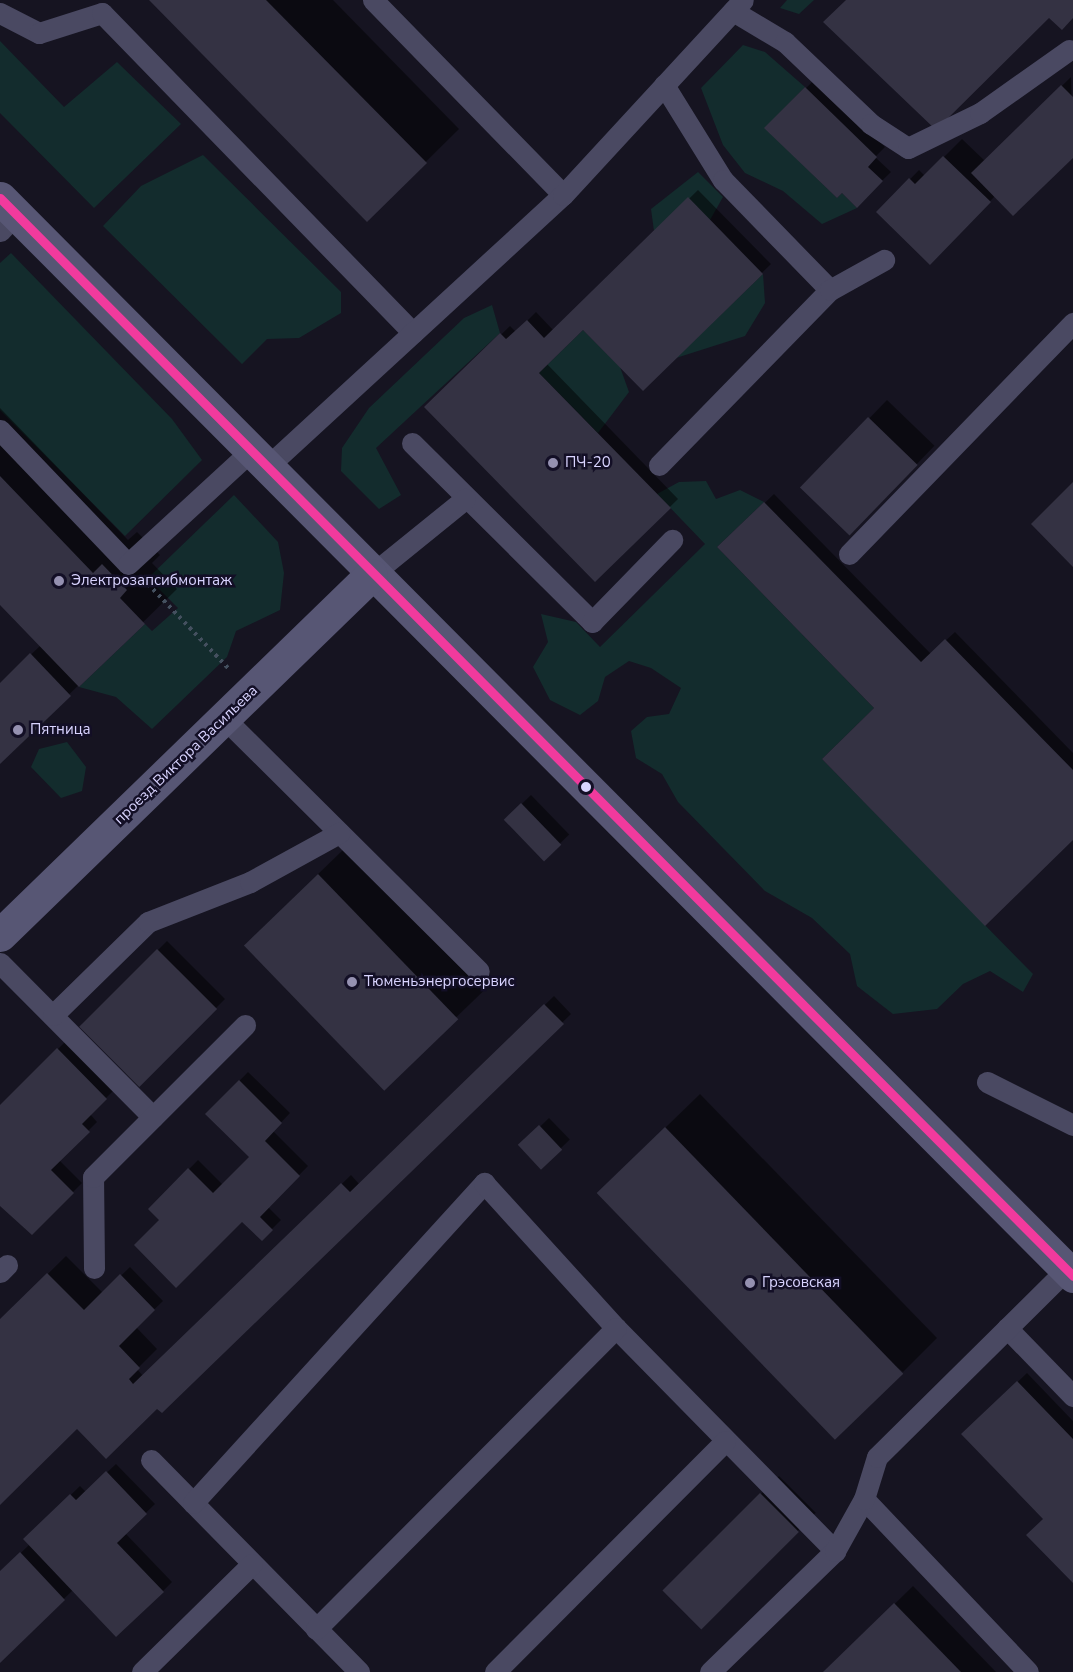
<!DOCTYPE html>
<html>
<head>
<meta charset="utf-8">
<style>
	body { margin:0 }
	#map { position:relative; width:1073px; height:1672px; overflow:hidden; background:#161421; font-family:"Nunito Sans",sans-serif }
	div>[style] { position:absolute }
	.green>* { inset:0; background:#132c2d }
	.shadow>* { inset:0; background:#0007; transform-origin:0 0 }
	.building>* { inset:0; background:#343243; transform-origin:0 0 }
	.path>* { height:4px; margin-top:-2px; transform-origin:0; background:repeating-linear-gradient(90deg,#44505f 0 3px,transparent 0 7.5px) }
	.lane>* { height:21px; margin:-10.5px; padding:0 10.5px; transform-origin:10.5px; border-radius:10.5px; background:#4a4962 }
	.secondary>* { height:33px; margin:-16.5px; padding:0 16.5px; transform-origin:16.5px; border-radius:16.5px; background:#575674 }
	.bus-1>* { height:9px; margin:-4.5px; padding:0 4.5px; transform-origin:4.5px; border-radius:4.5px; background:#f13a9d }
	.dots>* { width:16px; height:16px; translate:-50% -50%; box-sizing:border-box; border:3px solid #130f26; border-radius:50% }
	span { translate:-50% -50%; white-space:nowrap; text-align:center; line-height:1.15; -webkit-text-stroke:5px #130f26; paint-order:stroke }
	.poi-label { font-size:15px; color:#d9d4ff }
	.left { translate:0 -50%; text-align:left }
	.street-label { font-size:15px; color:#d9d4ff }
</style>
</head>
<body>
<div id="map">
	<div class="green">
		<i style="clip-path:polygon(787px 0,814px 0,799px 14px,780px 8px)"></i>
		<i style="clip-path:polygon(0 41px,64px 107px,117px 62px,181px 124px,94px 208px,0 113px)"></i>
		<i style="clip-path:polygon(743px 45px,765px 52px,805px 87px,765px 128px,837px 198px,842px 193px,857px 208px,822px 224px,783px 191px,745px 173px,723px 145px,701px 88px)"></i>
		<i style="clip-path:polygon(203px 155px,341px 292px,341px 313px,299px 338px,267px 339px,242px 364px,103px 226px,141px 186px)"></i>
		<i style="clip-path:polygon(698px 172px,723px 197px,710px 220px,654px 231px,651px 209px)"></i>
		<i style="clip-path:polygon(11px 253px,172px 419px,202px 460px,125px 536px,0 410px,0 263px)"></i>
		<i style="clip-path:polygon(763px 274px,765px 303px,745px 336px,676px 358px)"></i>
		<i style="clip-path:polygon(492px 305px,500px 333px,376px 448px,401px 495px,379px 509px,341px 471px,342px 448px,369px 408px,464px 318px)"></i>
		<i style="clip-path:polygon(583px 330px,620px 367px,629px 392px,598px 433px,539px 373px)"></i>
		<i style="clip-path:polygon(706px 481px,716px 499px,740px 490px,764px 502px,717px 547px,874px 708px,822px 759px,1033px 974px,1023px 992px,990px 971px,963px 984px,937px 1009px,893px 1014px,857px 986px,850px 954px,812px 918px,765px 891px,678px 802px,662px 774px,636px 758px,631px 731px,647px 717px,669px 714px,681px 688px,651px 668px,629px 661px,605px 677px,598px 701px,580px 715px,550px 700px,533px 667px,548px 642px,541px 614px,576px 622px,600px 647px,705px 544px,657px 494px,679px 482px)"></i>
		<i style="clip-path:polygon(234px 495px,278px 542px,284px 573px,280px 610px,236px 631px,227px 657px,152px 729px,116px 697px,79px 687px,145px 624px,152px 631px,178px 608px,148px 578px)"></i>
		<i style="clip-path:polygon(67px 742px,86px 767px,82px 791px,61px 798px,31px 767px,39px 749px)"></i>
	</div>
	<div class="shadow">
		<i style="clip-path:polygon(151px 0,333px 0,459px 129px,367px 220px)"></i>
		<i style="clip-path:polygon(1071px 77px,1073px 156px,995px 196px,930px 263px,878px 212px,919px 170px,925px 176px,962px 139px,985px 161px)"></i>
		<i style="clip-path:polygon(815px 79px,885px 147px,875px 157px,891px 172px,857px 205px,767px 128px)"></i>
		<i style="clip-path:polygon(698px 190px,771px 264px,643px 389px,583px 328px,547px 364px,678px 499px,595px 580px,426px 407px,510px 326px,516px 332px,536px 312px,554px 331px)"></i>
		<i style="left:887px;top:400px;width:66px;height:122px;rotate:44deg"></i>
		<i style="clip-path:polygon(0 408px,128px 540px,137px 532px,160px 555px,152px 563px,177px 589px,0 762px,0 684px,41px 645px,0 603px)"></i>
		<i style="clip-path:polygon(774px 494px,931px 654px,955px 632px,1073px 753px,1073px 838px,876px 708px,719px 547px)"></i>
		<i style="left:531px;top:795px;width:55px;height:35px;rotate:46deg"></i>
		<i style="left:345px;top:848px;width:199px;height:139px;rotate:46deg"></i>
		<i style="left:167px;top:941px;width:82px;height:122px;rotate:45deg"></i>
		<i style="clip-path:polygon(554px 996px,571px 1014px,162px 1411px,157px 1407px,86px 1419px,0 1503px,0 1321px,66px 1256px,103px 1293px,130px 1267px,163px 1301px,136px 1327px,157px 1349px,137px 1369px,143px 1376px,351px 1175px,360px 1185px)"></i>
		<i style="clip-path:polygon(76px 1031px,124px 1080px,90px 1114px,97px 1122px,59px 1160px,82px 1183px,32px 1233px,0 1204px,0 1107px)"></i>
		<i style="clip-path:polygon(248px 1072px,290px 1113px,273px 1131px,308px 1166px,268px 1207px,281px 1220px,262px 1239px,242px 1220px,161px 1220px,150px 1209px,198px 1160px,223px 1185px,251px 1157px,207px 1114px)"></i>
		<i style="clip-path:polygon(700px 1094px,937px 1338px,903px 1372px,632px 1160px)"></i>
		<i style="left:549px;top:1118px;width:30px;height:40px;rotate:46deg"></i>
		<i style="clip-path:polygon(1027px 1373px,1073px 1421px,1073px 1581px,1044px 1519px,963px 1434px)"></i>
		<i style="clip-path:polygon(116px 1464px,155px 1504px,125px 1533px,172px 1582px,163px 1591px,73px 1590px,0 1661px,0 1573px,30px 1544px,25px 1539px,80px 1486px,86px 1492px)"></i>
		<i style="left:779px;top:1476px;width:52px;height:162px;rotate:45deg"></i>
		<i style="clip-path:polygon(913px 1586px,996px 1672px,825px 1672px)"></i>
	</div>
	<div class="building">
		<i style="clip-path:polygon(149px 0,266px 0,427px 163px,367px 222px)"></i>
		<i style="clip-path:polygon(846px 0,1073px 0,1073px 18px,1062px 30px,1049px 18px,936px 130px,823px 22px)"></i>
		<i style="clip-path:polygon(1061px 85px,1073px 97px,1073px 158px,1013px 216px,971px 173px)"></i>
		<i style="clip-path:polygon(805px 87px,877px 157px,868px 167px,883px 181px,857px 208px,842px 193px,837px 198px,764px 128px)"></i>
		<i style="clip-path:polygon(943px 156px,991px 202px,930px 265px,876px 212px,909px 178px,915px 184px)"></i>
		<i style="clip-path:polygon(688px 197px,763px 274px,643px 391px,583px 330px,539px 373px,671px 508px,595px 582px,424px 407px,500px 333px,506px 339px,527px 320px,544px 338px)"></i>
		<i style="left:868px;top:417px;width:69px;height:98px;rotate:44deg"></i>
		<i style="clip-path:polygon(0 476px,93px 573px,102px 564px,127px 590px,120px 598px,145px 624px,79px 687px,0 605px)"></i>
		<i style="clip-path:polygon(1073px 482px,1073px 567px,1031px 524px)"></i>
		<i style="clip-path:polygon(764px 502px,921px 662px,945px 639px,1073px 770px,1073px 840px,985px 926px,822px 759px,874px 708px,717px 547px)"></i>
		<i style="clip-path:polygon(30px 653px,71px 696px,0 764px,0 683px)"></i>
		<i style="left:521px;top:803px;width:58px;height:24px;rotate:46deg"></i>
		<i style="left:318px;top:874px;width:202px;height:103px;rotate:46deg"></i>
		<i style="left:157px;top:949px;width:85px;height:110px;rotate:45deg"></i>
		<i style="clip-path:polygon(544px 1004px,564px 1024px,162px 1413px,157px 1409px,106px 1459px,77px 1429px,0 1505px,0 1319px,47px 1273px,84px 1310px,120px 1274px,155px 1310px,119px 1346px,140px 1368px,129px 1379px,133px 1384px,341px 1183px,350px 1192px)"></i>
		<i style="clip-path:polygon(57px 1048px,107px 1099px,82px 1124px,90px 1132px,51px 1170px,74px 1193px,32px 1235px,0 1206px,0 1105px)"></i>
		<i style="clip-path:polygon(239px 1080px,282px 1123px,265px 1141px,300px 1176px,260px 1217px,273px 1230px,262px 1241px,242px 1222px,176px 1288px,134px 1245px,159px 1220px,148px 1209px,188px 1168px,213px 1193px,249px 1157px,205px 1114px)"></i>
		<i style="left:539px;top:1125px;width:34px;height:29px;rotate:47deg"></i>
		<i style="left:665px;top:1127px;width:343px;height:95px;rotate:46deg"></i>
		<i style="clip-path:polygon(1017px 1381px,1073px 1439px,1073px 1583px,1026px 1535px,1043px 1519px,961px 1434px)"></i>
		<i style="clip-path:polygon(106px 1471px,147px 1514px,117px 1543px,164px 1592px,116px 1637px,23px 1539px,70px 1494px,76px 1500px)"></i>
		<i style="left:760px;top:1493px;width:55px;height:138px;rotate:45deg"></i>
		<i style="clip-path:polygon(20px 1552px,65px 1600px,0 1663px,0 1571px)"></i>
		<i style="clip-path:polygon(894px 1603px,961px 1672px,823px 1672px)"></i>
	</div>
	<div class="path">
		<i style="left:148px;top:584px;width:116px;rotate:46.4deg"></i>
	</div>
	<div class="lane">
		<i style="left:373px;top:0;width:272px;rotate:45.7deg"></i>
		<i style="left:733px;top:11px;width:61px;rotate:30.8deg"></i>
		<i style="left:785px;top:42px;width:119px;rotate:43.6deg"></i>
		<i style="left:871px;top:124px;width:44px;rotate:33deg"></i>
		<i style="left:908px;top:148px;width:80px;rotate:-25.9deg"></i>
		<i style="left:980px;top:113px;width:109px;rotate:-35.3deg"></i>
		<i style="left:0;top:13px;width:44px;rotate:27.1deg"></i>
		<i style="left:39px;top:33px;width:66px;rotate:-17.6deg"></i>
		<i style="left:102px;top:13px;width:446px;rotate:45.8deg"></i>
		<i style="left:664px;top:85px;width:112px;rotate:58.2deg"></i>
		<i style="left:723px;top:180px;width:153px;rotate:45.8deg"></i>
		<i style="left:0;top:231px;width:23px;rotate:-47deg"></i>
		<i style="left:0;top:430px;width:185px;rotate:46.3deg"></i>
		<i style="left:128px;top:564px;width:168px;rotate:-42.6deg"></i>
		<i style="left:412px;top:443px;width:254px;rotate:44.8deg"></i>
		<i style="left:592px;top:622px;width:115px;rotate:-45.7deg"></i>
		<i style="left:659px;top:465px;width:245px;rotate:-45.7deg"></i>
		<i style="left:830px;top:290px;width:62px;rotate:-29.1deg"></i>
		<i style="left:268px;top:466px;width:401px;rotate:-42.6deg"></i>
		<i style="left:563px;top:195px;width:265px;rotate:-47.3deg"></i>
		<i style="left:849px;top:554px;width:322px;rotate:-45.9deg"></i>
		<i style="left:371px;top:575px;width:121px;rotate:-39deg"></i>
		<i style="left:224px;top:718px;width:359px;rotate:44.8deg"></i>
		<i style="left:0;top:963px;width:217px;rotate:45.2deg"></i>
		<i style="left:53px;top:1015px;width:133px;rotate:-44.4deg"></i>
		<i style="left:148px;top:922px;width:110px;rotate:-21.4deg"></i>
		<i style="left:250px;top:882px;width:102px;rotate:-28.8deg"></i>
		<i style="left:987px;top:1082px;width:96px;rotate:26.6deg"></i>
		<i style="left:94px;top:1268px;width:91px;rotate:-90.6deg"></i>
		<i style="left:93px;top:1177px;width:215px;rotate:-45deg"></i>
		<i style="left:0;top:1272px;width:10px;rotate:-45deg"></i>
		<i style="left:1007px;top:1328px;width:95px;rotate:45.9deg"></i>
		<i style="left:151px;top:1460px;width:297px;rotate:45.5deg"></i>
		<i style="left:864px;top:1499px;width:238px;rotate:46.5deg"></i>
		<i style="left:193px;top:1503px;width:433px;rotate:-47.7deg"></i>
		<i style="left:484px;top:1183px;width:196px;rotate:47.7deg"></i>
		<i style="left:616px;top:1328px;width:313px;rotate:45.5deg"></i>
		<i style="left:316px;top:1629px;width:425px;rotate:-45.1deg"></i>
		<i style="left:142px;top:1672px;width:154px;rotate:-44.5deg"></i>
		<i style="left:495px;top:1672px;width:326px;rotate:-45.1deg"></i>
		<i style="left:710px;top:1672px;width:174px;rotate:-44.1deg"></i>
		<i style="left:835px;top:1551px;width:60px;rotate:-60.9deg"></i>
		<i style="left:864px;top:1499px;width:44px;rotate:-72.8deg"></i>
		<i style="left:877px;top:1457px;width:266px;rotate:-44.7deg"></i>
	</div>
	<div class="secondary">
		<i style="left:0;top:198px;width:1521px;rotate:45.13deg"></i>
		<i style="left:0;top:935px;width:517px;rotate:-44.14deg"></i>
	</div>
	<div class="bus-1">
		<i style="left:0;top:198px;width:1521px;rotate:45.13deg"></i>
	</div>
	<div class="dots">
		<i style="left:553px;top:463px;background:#9591b1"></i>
		<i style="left:59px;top:581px;background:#9591b1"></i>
		<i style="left:18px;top:730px;background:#9591b1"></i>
		<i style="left:586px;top:787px;background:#d9d4ff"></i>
		<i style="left:352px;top:982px;background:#9591b1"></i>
		<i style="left:750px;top:1283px;background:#9591b1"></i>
	</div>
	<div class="poi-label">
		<span class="left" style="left:565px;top:463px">ПЧ-20</span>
		<span class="left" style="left:71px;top:581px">Электрозапсибмонтаж</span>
		<span class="left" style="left:30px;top:730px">Пятница</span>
		<span class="left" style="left:364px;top:982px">Тюменьэнергосервис</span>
		<span class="left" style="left:762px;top:1283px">Грэсовская</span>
	</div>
	<div class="street-label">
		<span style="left:186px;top:755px;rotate:-44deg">проезд Виктора Васильева</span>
	</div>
</div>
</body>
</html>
